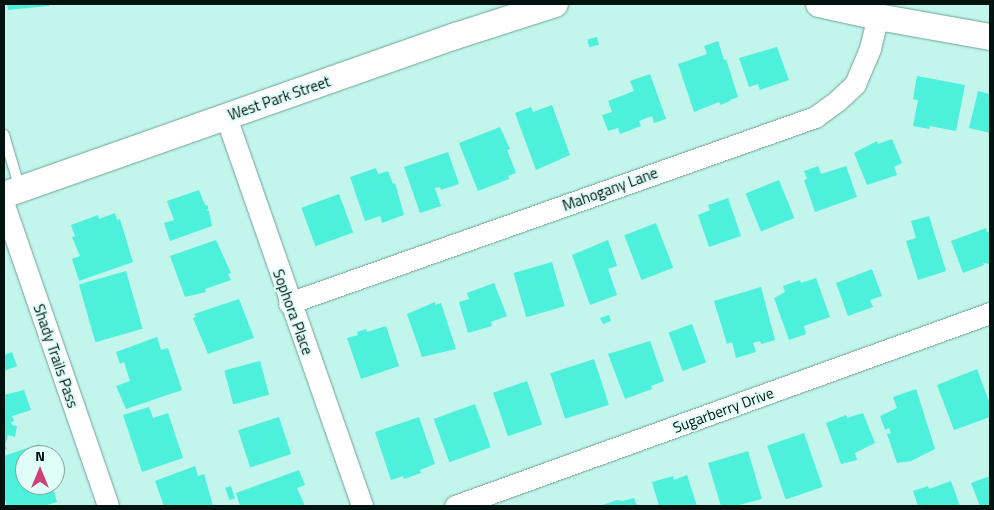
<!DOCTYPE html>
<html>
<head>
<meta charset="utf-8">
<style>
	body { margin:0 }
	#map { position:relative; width:994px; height:510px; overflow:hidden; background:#c2f6ec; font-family:"Titillium Web",sans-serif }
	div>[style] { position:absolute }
	.building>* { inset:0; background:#4df0db; transform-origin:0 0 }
	.roads { filter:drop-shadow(0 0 1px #70a198) drop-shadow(0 0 1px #70a198) }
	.service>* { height:10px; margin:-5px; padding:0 5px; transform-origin:5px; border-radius:5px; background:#fff }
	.minor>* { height:21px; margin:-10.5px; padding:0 10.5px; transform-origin:10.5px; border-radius:10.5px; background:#fff }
	.tertiary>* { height:26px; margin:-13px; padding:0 13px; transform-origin:13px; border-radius:13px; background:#fff }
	span { translate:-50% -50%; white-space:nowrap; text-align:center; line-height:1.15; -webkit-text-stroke:4px #e0fef8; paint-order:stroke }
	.street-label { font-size:15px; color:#01120f }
	.frame { position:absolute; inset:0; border:5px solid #01120f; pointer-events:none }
	.north { position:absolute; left:15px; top:445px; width:50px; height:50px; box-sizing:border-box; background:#e0fef8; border:1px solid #87a09b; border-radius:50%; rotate:0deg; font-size:14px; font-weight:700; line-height:20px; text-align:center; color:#01120f }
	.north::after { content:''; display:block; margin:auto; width:18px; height:22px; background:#cd4174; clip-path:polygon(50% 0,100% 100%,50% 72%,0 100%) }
</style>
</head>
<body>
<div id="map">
	<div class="building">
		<i style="clip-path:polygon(7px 4px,49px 4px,49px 6px,8px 10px)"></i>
		<i style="left:597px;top:37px;width:8px;height:10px;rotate:76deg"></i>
		<i style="clip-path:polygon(718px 41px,724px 60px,726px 59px,738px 97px,730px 100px,730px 101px,721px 105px,719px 102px,694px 112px,678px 64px,707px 54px,704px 46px)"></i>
		<i style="clip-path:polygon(777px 47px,789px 80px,760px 90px,758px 84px,749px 87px,739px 58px)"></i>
		<i style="clip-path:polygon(650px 74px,666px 119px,654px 123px,652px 116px,639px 121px,641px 126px,620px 134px,618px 128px,608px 131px,602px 115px,612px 112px,608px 101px,634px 91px,630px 81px)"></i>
		<i style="clip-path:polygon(917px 76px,965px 85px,956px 131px,930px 126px,929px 129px,913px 126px,918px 100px,913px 99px)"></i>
		<i style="clip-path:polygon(978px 91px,990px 94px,990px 133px,969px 128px)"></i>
		<i style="clip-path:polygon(552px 105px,570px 155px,536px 170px,515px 113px,531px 107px,533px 112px)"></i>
		<i style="clip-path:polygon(500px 127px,510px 149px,507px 150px,516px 173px,508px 176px,509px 179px,478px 191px,459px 143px)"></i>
		<i style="clip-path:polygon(892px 139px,902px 163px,894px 167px,897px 175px,867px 185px,854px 153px,877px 141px,878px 144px)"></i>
		<i style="clip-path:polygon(448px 152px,459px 184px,441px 190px,440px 187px,435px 188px,441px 206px,420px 213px,404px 167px)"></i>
		<i style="clip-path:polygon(818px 166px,821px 174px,846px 166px,857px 197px,815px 212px,804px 180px,807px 179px,804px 171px)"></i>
		<i style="clip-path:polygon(376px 168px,378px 174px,388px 171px,393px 184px,395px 183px,404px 215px,382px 223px,380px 216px,365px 221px,350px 177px)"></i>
		<i style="left:779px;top:180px;width:41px;height:36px;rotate:68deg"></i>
		<i style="clip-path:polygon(199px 190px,205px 205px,208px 206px,208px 209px,206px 210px,209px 211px,212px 226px,170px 241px,164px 223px,174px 220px,167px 201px)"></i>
		<i style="left:339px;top:194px;width:41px;height:40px;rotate:70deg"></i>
		<i style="clip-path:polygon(728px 198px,741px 236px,709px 247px,698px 215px,710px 210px,708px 205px)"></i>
		<i style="clip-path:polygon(115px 213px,117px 220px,120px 219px,133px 262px,79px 281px,72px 259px,80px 256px,72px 237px,75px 236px,71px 225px,98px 215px,99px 219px)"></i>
		<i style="clip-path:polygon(929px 216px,946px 271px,918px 280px,906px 241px,916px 238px,911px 221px)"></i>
		<i style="left:656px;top:223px;width:48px;height:34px;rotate:69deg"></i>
		<i style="clip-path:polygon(986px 228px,987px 232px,990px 231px,990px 264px,983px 263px,984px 265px,963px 273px,951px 241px)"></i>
		<i style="clip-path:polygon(216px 240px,231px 273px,228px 274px,231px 280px,205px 289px,206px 292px,185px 297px,170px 256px)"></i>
		<i style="clip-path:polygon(608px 240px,617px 266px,608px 269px,617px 295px,590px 305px,572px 255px)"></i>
		<i style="left:552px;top:262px;width:46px;height:40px;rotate:74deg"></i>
		<i style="clip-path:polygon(872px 269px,882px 296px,870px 300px,873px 307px,848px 316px,836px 283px)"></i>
		<i style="left:126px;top:271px;width:60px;height:49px;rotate:74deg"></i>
		<i style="clip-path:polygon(816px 278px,830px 317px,804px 326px,806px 334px,789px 340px,774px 298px,785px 292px,783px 286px,800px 280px,801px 283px)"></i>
		<i style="clip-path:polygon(494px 283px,507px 316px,491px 322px,492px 326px,468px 333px,459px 302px,469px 299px,467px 293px)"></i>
		<i style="clip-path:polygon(761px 287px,775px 340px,761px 344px,760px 341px,753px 343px,756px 352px,736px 358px,732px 342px,727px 344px,714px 301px)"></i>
		<i style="clip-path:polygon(239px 299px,254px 338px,208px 354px,193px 318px,196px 317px,194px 314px)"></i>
		<i style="clip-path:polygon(435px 302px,435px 305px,441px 303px,456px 349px,422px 357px,407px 314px)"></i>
		<i style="clip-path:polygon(609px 315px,611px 321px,603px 324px,600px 318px)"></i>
		<i style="left:692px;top:324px;width:41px;height:25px;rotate:70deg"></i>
		<i style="clip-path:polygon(386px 326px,399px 366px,361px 379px,347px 338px,358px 335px,357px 332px,366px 329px,367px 332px)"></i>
		<i style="clip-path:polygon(157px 337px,161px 350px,168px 348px,182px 390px,126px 409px,116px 386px,130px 381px,124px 362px,120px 364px,116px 352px)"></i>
		<i style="clip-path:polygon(650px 341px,664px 381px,651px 386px,652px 389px,625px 399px,608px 354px)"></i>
		<i style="clip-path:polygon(12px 352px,17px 366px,4px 371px,4px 355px)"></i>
		<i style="left:594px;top:359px;width:48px;height:46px;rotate:72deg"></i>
		<i style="left:260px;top:361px;width:35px;height:37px;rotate:75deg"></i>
		<i style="clip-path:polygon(977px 369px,990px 404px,990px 417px,954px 430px,937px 385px)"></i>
		<i style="left:527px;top:381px;width:46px;height:36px;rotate:71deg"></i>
		<i style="clip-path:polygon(916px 389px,935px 449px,911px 461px,897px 463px,887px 434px,891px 433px,889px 428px,885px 430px,880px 416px,897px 408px,893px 397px)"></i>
		<i style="clip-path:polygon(24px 390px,31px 410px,12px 416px,14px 421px,11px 422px,12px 425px,17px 426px,15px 437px,8px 435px,5px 445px,7px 449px,4px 450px,4px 395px)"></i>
		<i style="left:475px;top:404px;width:46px;height:44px;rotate:70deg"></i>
		<i style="clip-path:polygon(149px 407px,153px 418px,168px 413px,183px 458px,142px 472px,123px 415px)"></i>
		<i style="clip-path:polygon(863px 413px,875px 443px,855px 453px,857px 460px,841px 464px,826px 423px,846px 415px,847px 418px)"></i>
		<i style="left:279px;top:417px;width:39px;height:43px;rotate:72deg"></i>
		<i style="clip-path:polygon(419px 417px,435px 464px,420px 470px,421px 473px,404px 479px,403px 476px,391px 480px,375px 432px)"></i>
		<i style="left:804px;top:433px;width:57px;height:39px;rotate:71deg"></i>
		<i style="clip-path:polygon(39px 444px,42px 455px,25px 455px,25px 485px,52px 485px,57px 502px,44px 506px,7px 506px,4px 496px,4px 456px)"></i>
		<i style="clip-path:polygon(748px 451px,762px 499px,735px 506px,721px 506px,708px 463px)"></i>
		<i style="clip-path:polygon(195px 466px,198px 476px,204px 474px,213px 506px,164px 506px,155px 481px)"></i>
		<i style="clip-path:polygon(299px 470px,305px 485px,297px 488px,305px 506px,240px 506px,236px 493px)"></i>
		<i style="clip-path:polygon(687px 475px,697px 506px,659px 506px,652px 482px,673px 476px,674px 480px)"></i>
		<i style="clip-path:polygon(990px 476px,990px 506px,980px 506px,971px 483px)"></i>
		<i style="clip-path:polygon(951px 481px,960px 506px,918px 506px,913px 491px,928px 486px,929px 489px)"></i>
		<i style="left:231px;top:486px;width:13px;height:6px;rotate:72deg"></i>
		<i style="clip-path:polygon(634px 498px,637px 506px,600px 506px,617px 500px,623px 501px)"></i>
	</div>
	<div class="roads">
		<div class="service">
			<i style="left:4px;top:135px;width:56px;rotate:73.5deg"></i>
		</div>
		<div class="minor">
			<i style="left:226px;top:117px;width:412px;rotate:70.7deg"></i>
			<i style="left:4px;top:205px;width:318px;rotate:70.9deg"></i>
			<i style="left:289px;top:303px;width:558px;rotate:-19.47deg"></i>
			<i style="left:815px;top:117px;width:27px;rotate:-36deg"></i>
			<i style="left:837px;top:101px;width:25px;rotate:-43deg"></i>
			<i style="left:855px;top:84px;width:39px;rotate:-67deg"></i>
			<i style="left:870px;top:48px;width:32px;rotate:-76deg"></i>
			<i style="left:455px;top:506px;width:569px;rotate:-19.84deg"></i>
		</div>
		<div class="tertiary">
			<i style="left:819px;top:4px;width:60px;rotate:12.4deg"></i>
			<i style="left:878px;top:17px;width:114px;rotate:10.1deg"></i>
			<i style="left:4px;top:195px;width:479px;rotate:-19.4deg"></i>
			<i style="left:456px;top:36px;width:104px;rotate:-17.9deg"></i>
		</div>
	</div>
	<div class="street-label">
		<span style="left:279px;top:98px;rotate:-19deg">West Park Street</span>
		<span style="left:610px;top:189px;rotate:-20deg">Mahogany Lane</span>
		<span style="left:293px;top:312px;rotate:70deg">Sophora Place</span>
		<span style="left:56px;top:356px;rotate:71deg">Shady Trails Pass</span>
		<span style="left:723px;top:410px;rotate:-20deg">Sugarberry Drive</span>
	</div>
	<div class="frame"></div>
	<div class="north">N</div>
</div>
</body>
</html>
